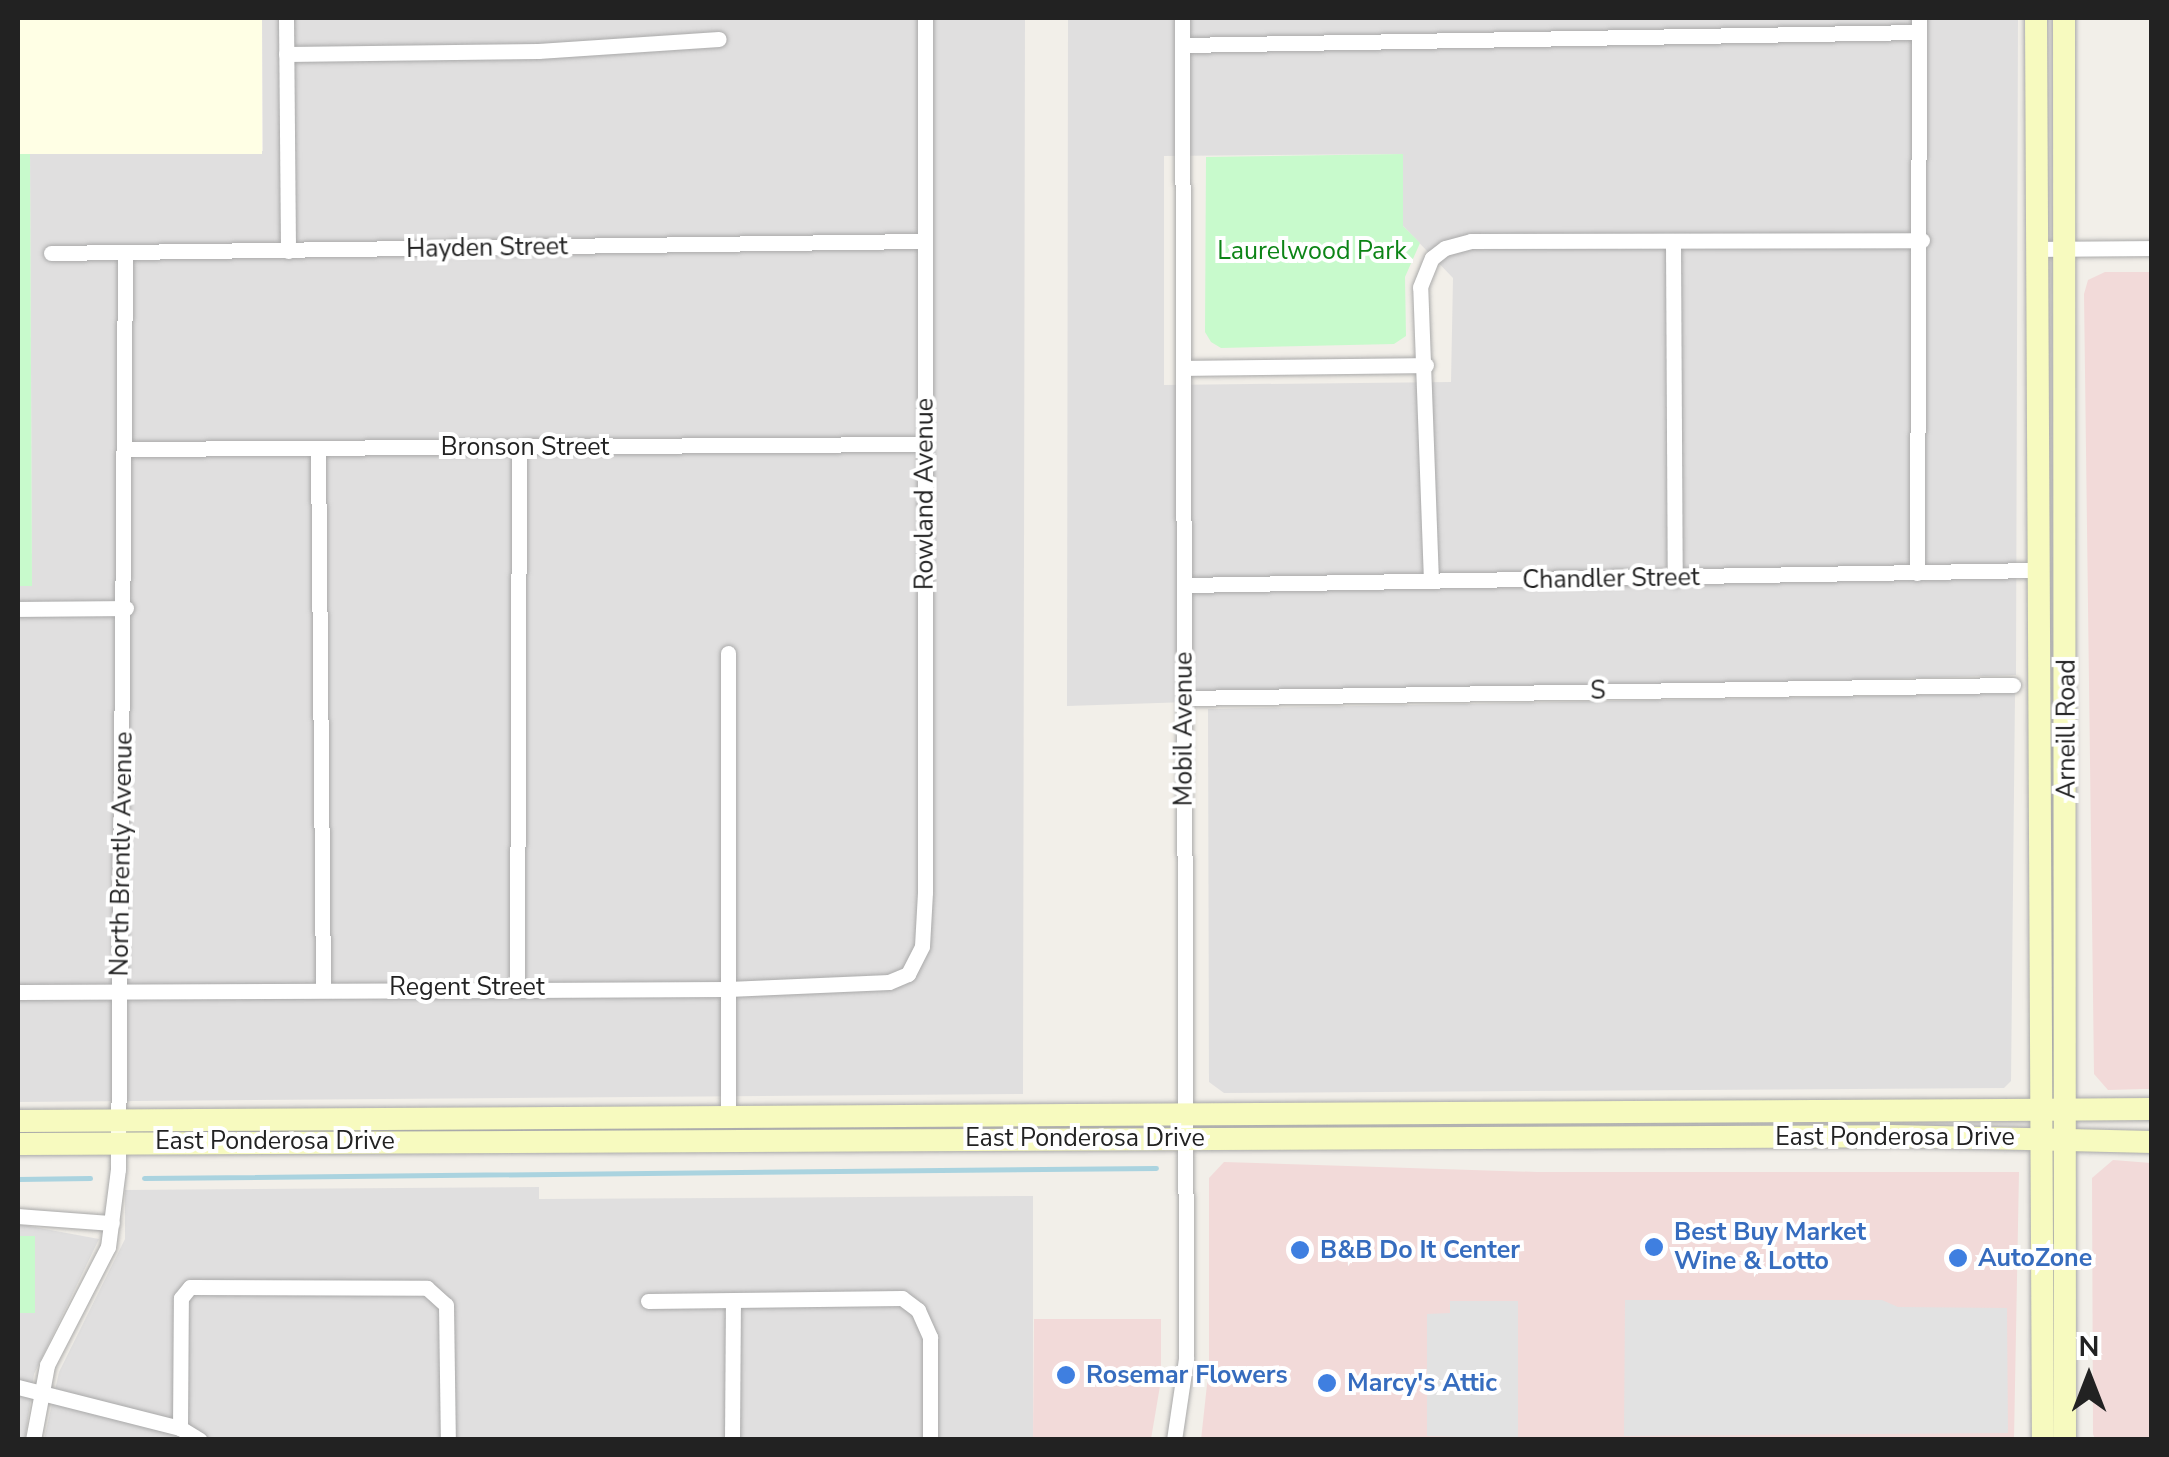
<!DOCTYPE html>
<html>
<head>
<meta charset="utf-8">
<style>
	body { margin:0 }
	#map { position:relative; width:2169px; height:1457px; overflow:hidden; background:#f2efe9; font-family:"Nunito Sans",sans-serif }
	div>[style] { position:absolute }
	.residential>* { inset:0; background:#e0dfdf }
	.commercial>* { inset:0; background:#f2dad9 }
	.education>* { inset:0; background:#ffffe5; transform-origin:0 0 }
	.park>* { inset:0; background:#c8facc; transform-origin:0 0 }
	.parking>* { inset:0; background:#e2e2e2 }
	.stream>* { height:5px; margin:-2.5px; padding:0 2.5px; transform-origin:2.5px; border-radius:2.5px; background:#aad3df }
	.roads { filter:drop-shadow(0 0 2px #a9a9a9) drop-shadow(0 0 2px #a9a9a9) }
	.minor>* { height:15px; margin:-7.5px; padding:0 7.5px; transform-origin:7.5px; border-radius:7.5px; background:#fff }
	.secondary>* { height:22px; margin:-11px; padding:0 11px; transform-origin:11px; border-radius:11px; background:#f7fabf }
	.dots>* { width:28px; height:28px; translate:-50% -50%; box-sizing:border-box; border:5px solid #fff; border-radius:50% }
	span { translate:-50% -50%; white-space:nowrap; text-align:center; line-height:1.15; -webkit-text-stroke:8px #fff; paint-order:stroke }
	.street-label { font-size:25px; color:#222 }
	.park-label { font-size:25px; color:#0c8416 }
	.shop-label { font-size:25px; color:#366cbe; font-weight:700 }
	.left { translate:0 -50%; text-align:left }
	.frame { position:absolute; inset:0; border:20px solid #222; pointer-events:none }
	.north { position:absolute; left:2039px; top:1327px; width:100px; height:100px; -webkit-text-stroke:8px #fff; paint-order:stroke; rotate:0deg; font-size:28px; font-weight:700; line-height:40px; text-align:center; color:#222 }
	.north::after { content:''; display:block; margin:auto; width:35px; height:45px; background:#222; clip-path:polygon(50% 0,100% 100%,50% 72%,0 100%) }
</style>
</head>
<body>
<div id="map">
	<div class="residential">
		<i style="clip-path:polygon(262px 18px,1025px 18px,1023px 1094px,18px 1102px,18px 586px,32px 585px,30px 153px,263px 151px)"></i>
		<i style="clip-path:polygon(evenodd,1068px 18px,2018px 18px,2016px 675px,1067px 706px,1068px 18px,1402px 154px,1403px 226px,1453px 278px,1451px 382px,1164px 385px,1164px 156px,1402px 154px)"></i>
		<i style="clip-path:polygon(2015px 693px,2011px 1081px,2004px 1088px,1224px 1093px,1209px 1082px,1208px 709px)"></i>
		<i style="clip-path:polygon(539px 1187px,539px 1199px,1033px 1196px,1033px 1439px,44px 1440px,59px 1372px,125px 1239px,125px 1190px)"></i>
		<i style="clip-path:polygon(18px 1224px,99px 1239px,34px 1374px,25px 1440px,18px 1439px)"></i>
	</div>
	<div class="commercial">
		<i style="clip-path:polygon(2105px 272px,2152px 272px,2152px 1089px,2143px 1089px,2108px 1090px,2094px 1074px,2084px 294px,2088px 280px)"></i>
		<i style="clip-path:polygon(2113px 1160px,2151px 1163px,2151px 1439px,2095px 1439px,2093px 1434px,2092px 1178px)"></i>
		<i style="clip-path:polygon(1224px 1162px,1537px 1172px,2019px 1172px,2014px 1439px,1201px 1440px,1209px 1366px,1209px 1178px)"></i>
		<i style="clip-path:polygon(1034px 1319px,1161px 1319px,1161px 1380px,1151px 1439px,1033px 1439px)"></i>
	</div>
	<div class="education">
		<i style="left:18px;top:18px;width:244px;height:136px"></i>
	</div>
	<div class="park">
		<i style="clip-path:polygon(18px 154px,30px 154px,32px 586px,18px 586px)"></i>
		<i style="clip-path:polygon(1403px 154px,1403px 226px,1420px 243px,1405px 277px,1406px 336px,1394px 344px,1221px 348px,1211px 342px,1205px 332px,1206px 157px)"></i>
		<i style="left:18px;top:1236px;width:17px;height:77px"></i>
	</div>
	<div class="parking">
		<i style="clip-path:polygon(1625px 1300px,1882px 1300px,1898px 1307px,2007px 1308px,2008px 1433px,1624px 1436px)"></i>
		<i style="clip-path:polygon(1450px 1301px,1518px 1301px,1518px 1439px,1427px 1436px,1427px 1314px,1450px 1313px)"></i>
	</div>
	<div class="stream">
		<i style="left:144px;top:1178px;width:1012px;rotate:-0.57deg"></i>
		<i style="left:18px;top:1179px;width:72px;rotate:-0.8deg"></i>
	</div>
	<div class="roads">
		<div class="minor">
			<i style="left:286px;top:18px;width:233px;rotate:89.5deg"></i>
			<i style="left:1182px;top:45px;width:737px;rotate:-1.01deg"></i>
			<i style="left:286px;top:54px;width:252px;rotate:-0.7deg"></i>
			<i style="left:538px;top:51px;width:181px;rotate:-3.8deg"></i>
			<i style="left:1673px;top:243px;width:336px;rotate:89.7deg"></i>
			<i style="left:2037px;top:249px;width:115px;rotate:-0.5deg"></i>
			<i style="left:51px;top:253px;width:873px;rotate:-0.79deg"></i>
			<i style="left:1185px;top:368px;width:241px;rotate:-0.7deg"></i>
			<i style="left:318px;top:448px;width:539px;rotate:89.47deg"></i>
			<i style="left:126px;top:449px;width:799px;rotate:-0.36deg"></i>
			<i style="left:1917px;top:573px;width:555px;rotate:-89.79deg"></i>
			<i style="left:1431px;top:581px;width:294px;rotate:-92.1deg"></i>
			<i style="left:1420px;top:287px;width:31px;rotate:-68deg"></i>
			<i style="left:1432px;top:258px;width:16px;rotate:-38deg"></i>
			<i style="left:1445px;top:248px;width:27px;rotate:-15deg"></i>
			<i style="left:1471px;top:241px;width:451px;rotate:-0.1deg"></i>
			<i style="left:1185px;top:585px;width:853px;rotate:-1.01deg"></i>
			<i style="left:18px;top:609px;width:108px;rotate:-0.5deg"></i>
			<i style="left:728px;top:653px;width:461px;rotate:90deg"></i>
			<i style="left:1184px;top:698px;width:829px;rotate:-0.9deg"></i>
			<i style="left:517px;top:987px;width:540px;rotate:-89.79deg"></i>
			<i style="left:18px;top:992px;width:710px;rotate:-0.24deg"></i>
			<i style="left:728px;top:989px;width:161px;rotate:-2.5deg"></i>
			<i style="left:889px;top:982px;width:21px;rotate:-23deg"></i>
			<i style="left:908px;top:974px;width:31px;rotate:-63deg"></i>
			<i style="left:922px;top:946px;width:54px;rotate:-86.8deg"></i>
			<i style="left:925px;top:892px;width:874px;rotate:-90deg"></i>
			<i style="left:18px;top:1216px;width:94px;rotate:4.3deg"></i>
			<i style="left:648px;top:1301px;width:254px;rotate:-0.7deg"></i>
			<i style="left:902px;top:1298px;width:20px;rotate:37deg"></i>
			<i style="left:918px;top:1310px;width:30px;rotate:66deg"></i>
			<i style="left:930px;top:1337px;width:103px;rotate:90deg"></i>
			<i style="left:18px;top:1387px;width:167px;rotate:14.2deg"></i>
			<i style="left:180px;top:1428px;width:23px;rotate:31deg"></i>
			<i style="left:180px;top:1428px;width:130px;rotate:-89.6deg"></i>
			<i style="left:181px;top:1298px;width:14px;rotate:-51deg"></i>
			<i style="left:190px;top:1287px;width:237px;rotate:0.2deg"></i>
			<i style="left:427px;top:1288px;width:25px;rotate:42deg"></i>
			<i style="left:446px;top:1305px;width:135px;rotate:89.2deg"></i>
			<i style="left:33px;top:1440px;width:76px;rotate:-79.4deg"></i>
			<i style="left:47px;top:1365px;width:133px;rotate:-62.7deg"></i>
			<i style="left:108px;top:1247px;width:79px;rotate:-82.7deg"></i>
			<i style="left:118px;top:1169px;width:917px;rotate:-89.56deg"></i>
			<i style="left:732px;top:1440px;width:139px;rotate:-89.6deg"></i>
			<i style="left:1174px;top:1440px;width:82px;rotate:-81.6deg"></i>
			<i style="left:1186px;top:1359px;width:1341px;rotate:-90.17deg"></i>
		</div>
		<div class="secondary">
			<i style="left:2036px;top:18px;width:1422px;rotate:89.72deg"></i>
			<i style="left:2064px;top:18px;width:1422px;rotate:89.96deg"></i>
			<i style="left:18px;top:1121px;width:2134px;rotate:-0.32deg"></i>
			<i style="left:18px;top:1144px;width:1873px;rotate:-0.24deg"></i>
			<i style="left:1891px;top:1136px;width:261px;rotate:1.3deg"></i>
		</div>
	</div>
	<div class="dots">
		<i style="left:1654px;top:1247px;background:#3f7fe0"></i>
		<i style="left:1300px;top:1250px;background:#3f7fe0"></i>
		<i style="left:1958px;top:1258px;background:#3f7fe0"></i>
		<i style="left:1066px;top:1375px;background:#3f7fe0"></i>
		<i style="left:1327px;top:1383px;background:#3f7fe0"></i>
	</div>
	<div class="street-label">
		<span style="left:487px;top:248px;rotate:-1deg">Hayden Street</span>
		<span style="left:525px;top:447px">Bronson Street</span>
		<span style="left:925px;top:494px;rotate:-90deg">Rowland Avenue</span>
		<span style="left:1611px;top:579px;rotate:-1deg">Chandler Street</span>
		<span style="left:1598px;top:691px;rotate:-1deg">S</span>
		<span style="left:1184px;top:729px;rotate:-90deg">Mobil Avenue</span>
		<span style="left:2067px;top:729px;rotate:-90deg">Arneill Road</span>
		<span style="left:122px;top:854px;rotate:-89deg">North Brently Avenue</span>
		<span style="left:467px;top:987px">Regent Street</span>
		<span style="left:1895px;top:1137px">East Ponderosa Drive</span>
		<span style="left:1085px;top:1138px">East Ponderosa Drive</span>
		<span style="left:275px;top:1141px">East Ponderosa Drive</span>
	</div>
	<div class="park-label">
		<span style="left:1312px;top:251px">Laurelwood Park</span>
	</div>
	<div class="shop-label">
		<span class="left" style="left:1674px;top:1247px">Best Buy Market<br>Wine &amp; Lotto</span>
		<span class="left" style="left:1320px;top:1250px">B&amp;B Do It Center</span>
		<span class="left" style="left:1978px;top:1258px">AutoZone</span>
		<span class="left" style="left:1086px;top:1375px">Rosemar Flowers</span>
		<span class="left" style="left:1347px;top:1383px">Marcy's Attic</span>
	</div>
	<div class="frame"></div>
	<div class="north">N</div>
</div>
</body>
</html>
